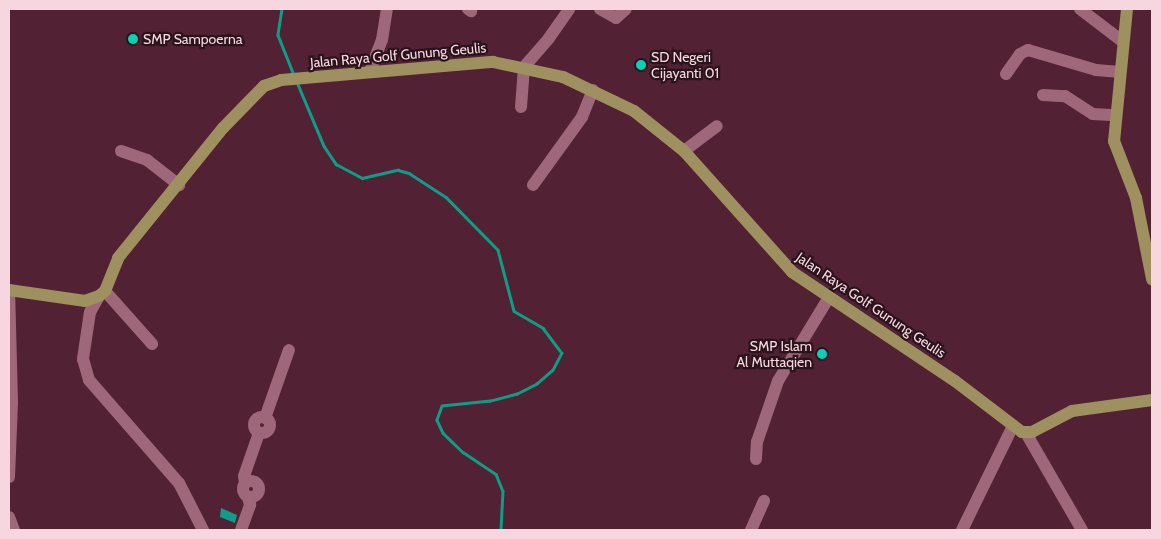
<!DOCTYPE html>
<html>
<head>
<meta charset="utf-8">
<style>
	body { margin:0 }
	#map { position:relative; width:1161px; height:539px; overflow:hidden; background:#522134; font-family:Cabin,sans-serif }
	div>[style] { position:absolute }
	.water>* { inset:0; background:#0e9d86 }
	.stream>* { height:2.5px; margin:-1.25px; padding:0 1.25px; transform-origin:1.25px; border-radius:1.25px; background:#0e9d86 }
	.minor>* { height:12px; margin:-6px; padding:0 6px; transform-origin:6px; border-radius:6px; background:#9f677a }
	.minor>.ring { margin:-6px; padding:0; box-sizing:content-box; background:none; border:12px solid #9f677a; border-radius:50% }
	.major>* { height:12px; margin:-6px; padding:0 6px; transform-origin:6px; border-radius:6px; background:#9e905f }
	.dots>* { width:14px; height:14px; translate:-50% -50%; box-sizing:border-box; border:2px solid #2a141c; border-radius:50% }
	span { translate:-50% -50%; white-space:nowrap; text-align:center; line-height:1.15; -webkit-text-stroke:4.5px #2a141c; paint-order:stroke }
	.poi-label { font-size:14px; color:#f7d6e0 }
	.left { translate:0 -50%; text-align:left }
	.right { translate:-100% -50%; text-align:right }
	.street-label { font-size:14px; color:#f7d6e0 }
	.frame { position:absolute; inset:0; border:10px solid #f7d6e0; pointer-events:none }
</style>
</head>
<body>
<div id="map">
	<div class="water">
		<i style="clip-path:polygon(221px 508px,237px 515px,235px 523px,220px 517px)"></i>
	</div>
	<div class="stream">
		<i style="left:282px;top:9px;width:26px;rotate:99deg"></i>
		<i style="left:278px;top:35px;width:43px;rotate:68.2deg"></i>
		<i style="left:297px;top:82px;width:69px;rotate:67.1deg"></i>
		<i style="left:324px;top:146px;width:22px;rotate:56deg"></i>
		<i style="left:336px;top:164px;width:30px;rotate:28deg"></i>
		<i style="left:362px;top:178px;width:37px;rotate:-13deg"></i>
		<i style="left:398px;top:170px;width:11px;rotate:15deg"></i>
		<i style="left:409px;top:173px;width:44px;rotate:33deg"></i>
		<i style="left:446px;top:197px;width:74px;rotate:45.5deg"></i>
		<i style="left:498px;top:250px;width:63px;rotate:75.3deg"></i>
		<i style="left:514px;top:311px;width:34px;rotate:30deg"></i>
		<i style="left:543px;top:328px;width:31px;rotate:53deg"></i>
		<i style="left:562px;top:353px;width:19px;rotate:118deg"></i>
		<i style="left:553px;top:370px;width:21px;rotate:139deg"></i>
		<i style="left:537px;top:384px;width:22px;rotate:153deg"></i>
		<i style="left:517px;top:394px;width:28px;rotate:165deg"></i>
		<i style="left:490px;top:401px;width:48px;rotate:174.1deg"></i>
		<i style="left:442px;top:406px;width:15px;rotate:110deg"></i>
		<i style="left:437px;top:420px;width:14px;rotate:65deg"></i>
		<i style="left:443px;top:433px;width:28px;rotate:44deg"></i>
		<i style="left:463px;top:452px;width:40px;rotate:34deg"></i>
		<i style="left:496px;top:474px;width:18px;rotate:68deg"></i>
		<i style="left:503px;top:491px;width:39px;rotate:93deg"></i>
	</div>
	<div class="minor">
		<i style="left:468px;top:9px;width:4px;rotate:34deg"></i>
		<i style="left:600px;top:9px;width:18px;rotate:29deg"></i>
		<i style="left:616px;top:18px;width:13px;rotate:-42deg"></i>
		<i style="left:1080px;top:9px;width:53px;rotate:37.3deg"></i>
		<i style="left:370px;top:71px;width:33px;rotate:-69deg"></i>
		<i style="left:382px;top:40px;width:31px;rotate:-81deg"></i>
		<i style="left:1006px;top:74px;width:24px;rotate:-55deg"></i>
		<i style="left:1020px;top:54px;width:9px;rotate:-27deg"></i>
		<i style="left:1028px;top:50px;width:71px;rotate:16.4deg"></i>
		<i style="left:1096px;top:70px;width:24px;rotate:5deg"></i>
		<i style="left:1043px;top:95px;width:22px;rotate:3deg"></i>
		<i style="left:1065px;top:96px;width:33px;rotate:33deg"></i>
		<i style="left:1093px;top:114px;width:22px;rotate:3deg"></i>
		<i style="left:521px;top:107px;width:40px;rotate:-85.7deg"></i>
		<i style="left:524px;top:67px;width:38px;rotate:-49deg"></i>
		<i style="left:549px;top:38px;width:35px;rotate:-55deg"></i>
		<i style="left:121px;top:151px;width:28px;rotate:19deg"></i>
		<i style="left:147px;top:160px;width:41px;rotate:38deg"></i>
		<i style="left:684px;top:151px;width:41px;rotate:-37.1deg"></i>
		<i style="left:533px;top:185px;width:84px;rotate:-54.2deg"></i>
		<i style="left:582px;top:117px;width:29px;rotate:-68deg"></i>
		<i style="left:105px;top:291px;width:71px;rotate:48.4deg"></i>
		<i style="left:99px;top:296px;width:18px;rotate:119deg"></i>
		<i style="left:90px;top:312px;width:48px;rotate:98.5deg"></i>
		<i style="left:83px;top:359px;width:22px;rotate:74deg"></i>
		<i style="left:89px;top:380px;width:137px;rotate:48.9deg"></i>
		<i style="left:179px;top:483px;width:53px;rotate:62.9deg"></i>
		<i class="ring" style="left:254px;top:417px;width:4px;height:4px"></i>
		<i style="left:265px;top:418px;width:72px;rotate:-70.6deg"></i>
		<i style="left:1026px;top:433px;width:112px;rotate:60deg"></i>
		<i style="left:756px;top:459px;width:17px;rotate:-87deg"></i>
		<i style="left:757px;top:442px;width:65px;rotate:-71deg"></i>
		<i style="left:778px;top:381px;width:98px;rotate:-58.7deg"></i>
		<i style="left:9px;top:477px;width:75px;rotate:-87.7deg"></i>
		<i style="left:12px;top:402px;width:112px;rotate:-91.5deg"></i>
		<i class="ring" style="left:243px;top:481px;width:4px;height:4px"></i>
		<i style="left:245px;top:483px;width:7px;rotate:-98deg"></i>
		<i style="left:244px;top:476px;width:46px;rotate:-70.8deg"></i>
		<i style="left:9px;top:517px;width:14px;rotate:69deg"></i>
		<i style="left:241px;top:530px;width:27px;rotate:-70deg"></i>
		<i style="left:250px;top:505px;width:8px;rotate:-104deg"></i>
		<i style="left:751px;top:530px;width:32px;rotate:-66deg"></i>
		<i style="left:962px;top:530px;width:116px;rotate:-63.9deg"></i>
	</div>
	<div class="major">
		<i style="left:1127px;top:9px;width:133px;rotate:95.6deg"></i>
		<i style="left:1114px;top:141px;width:61px;rotate:68.9deg"></i>
		<i style="left:1136px;top:198px;width:83px;rotate:78.8deg"></i>
		<i style="left:9px;top:290px;width:77px;rotate:8.2deg"></i>
		<i style="left:85px;top:301px;width:15px;rotate:-20deg"></i>
		<i style="left:99px;top:296px;width:8px;rotate:-40deg"></i>
		<i style="left:105px;top:291px;width:35px;rotate:-68deg"></i>
		<i style="left:118px;top:258px;width:167px;rotate:-51.1deg"></i>
		<i style="left:223px;top:128px;width:59px;rotate:-45.7deg"></i>
		<i style="left:264px;top:86px;width:18px;rotate:-19deg"></i>
		<i style="left:281px;top:80px;width:213px;rotate:-4.9deg"></i>
		<i style="left:493px;top:62px;width:72px;rotate:12.1deg"></i>
		<i style="left:563px;top:77px;width:79px;rotate:25.6deg"></i>
		<i style="left:634px;top:111px;width:64px;rotate:38.7deg"></i>
		<i style="left:684px;top:151px;width:162px;rotate:48.2deg"></i>
		<i style="left:792px;top:272px;width:196px;rotate:33.8deg"></i>
		<i style="left:955px;top:381px;width:84px;rotate:37.3deg"></i>
		<i style="left:1022px;top:432px;width:10px"></i>
		<i style="left:1032px;top:432px;width:45px;rotate:-27.7deg"></i>
		<i style="left:1072px;top:411px;width:81px;rotate:-7.8deg"></i>
	</div>
	<div class="dots">
		<i style="left:133px;top:39px;background:#02d5b6"></i>
		<i style="left:641px;top:65px;background:#02d5b6"></i>
		<i style="left:822px;top:354px;background:#02d5b6"></i>
	</div>
	<div class="poi-label">
		<span class="left" style="left:143px;top:39px">SMP Sampoerna</span>
		<span class="left" style="left:651px;top:65px">SD Negeri<br>Cijayanti 01</span>
		<span class="right" style="left:812px;top:354px">SMP Islam<br>Al Muttaqien</span>
	</div>
	<div class="street-label">
		<span style="left:398px;top:55px;rotate:-5deg">Jalan Raya Golf Gunung Geulis</span>
		<span style="left:871px;top:305px;rotate:34deg">Jalan Raya Golf Gunung Geulis</span>
	</div>
	<div class="frame"></div>
</div>
</body>
</html>
